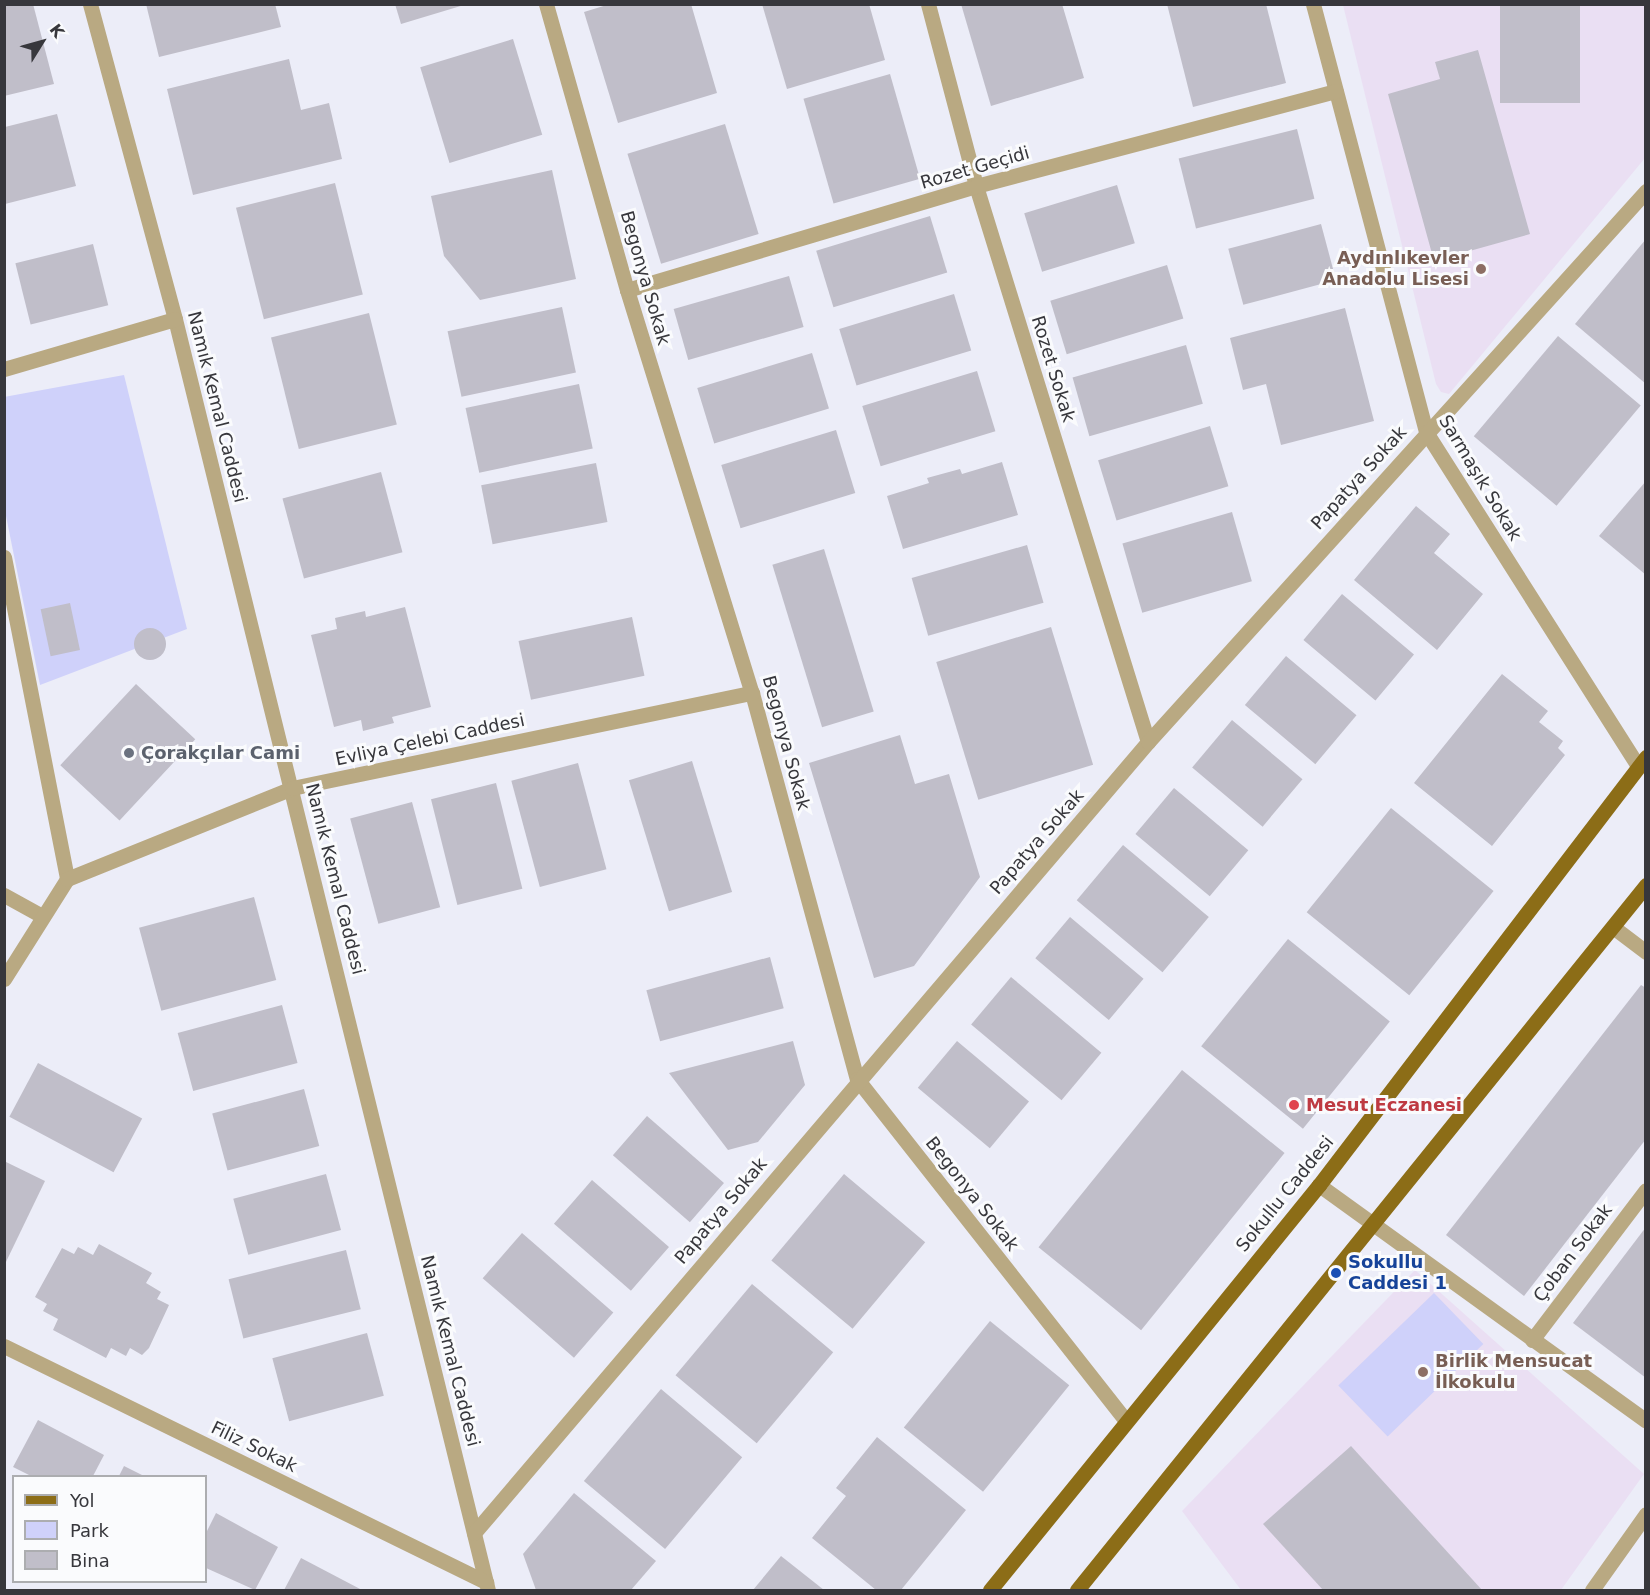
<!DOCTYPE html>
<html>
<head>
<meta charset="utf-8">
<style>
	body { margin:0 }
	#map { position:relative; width:1650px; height:1595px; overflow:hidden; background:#ecedf8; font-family:"DejaVu Sans",sans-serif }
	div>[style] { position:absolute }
	.education>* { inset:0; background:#eadff3 }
	.green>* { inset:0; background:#cfd1fa; transform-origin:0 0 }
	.building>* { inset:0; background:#c0bec9; transform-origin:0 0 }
	.round { border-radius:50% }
	.minor>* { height:15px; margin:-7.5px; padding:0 7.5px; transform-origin:7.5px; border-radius:7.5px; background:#b9a982 }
	.major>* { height:15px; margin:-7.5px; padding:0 7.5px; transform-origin:7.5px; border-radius:7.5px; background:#8c6d17 }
	.dots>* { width:16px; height:16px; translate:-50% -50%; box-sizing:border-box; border:3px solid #fafbfd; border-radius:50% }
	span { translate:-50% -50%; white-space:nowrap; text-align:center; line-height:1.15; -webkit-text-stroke:6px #fafbfd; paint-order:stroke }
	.street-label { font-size:18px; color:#37373c }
	.education-label { font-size:18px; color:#785e54; font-weight:700 }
	.right { translate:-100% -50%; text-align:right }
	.left { translate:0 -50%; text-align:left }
	.worship-label { font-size:18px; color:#5b616d; font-weight:700 }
	.health-label { font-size:18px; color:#be3a42; font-weight:700 }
	.transit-label { font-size:18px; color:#164399; font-weight:700 }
	.frame { position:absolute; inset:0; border:6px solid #37373c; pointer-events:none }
	.legend { position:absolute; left:12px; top:1475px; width:195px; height:108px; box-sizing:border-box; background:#fafbfd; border:2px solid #acadb0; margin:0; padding:8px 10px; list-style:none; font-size:18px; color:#37373c }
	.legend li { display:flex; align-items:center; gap:12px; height:30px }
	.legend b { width:30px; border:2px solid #acadb0 }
	.north { position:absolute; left:12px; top:12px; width:60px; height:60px; -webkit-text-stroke:4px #fafbfd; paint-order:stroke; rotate:53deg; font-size:16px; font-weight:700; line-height:24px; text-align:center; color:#37373c }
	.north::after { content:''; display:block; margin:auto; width:21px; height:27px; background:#37373c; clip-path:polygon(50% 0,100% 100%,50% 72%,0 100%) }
</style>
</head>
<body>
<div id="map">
	<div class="education">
		<i style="clip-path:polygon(1343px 5px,1645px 5px,1645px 158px,1449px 394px,1441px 392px,1436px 384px)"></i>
		<i style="clip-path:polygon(1415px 1270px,1644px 1474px,1561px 1590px,1241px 1590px,1182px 1511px)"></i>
	</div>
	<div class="green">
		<i style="clip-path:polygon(124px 375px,187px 629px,40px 685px,5px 511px,4px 397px)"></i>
		<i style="left:1434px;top:1293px;width:71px;height:133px;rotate:46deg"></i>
	</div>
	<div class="building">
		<i style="clip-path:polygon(4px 4px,33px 4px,54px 84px,4px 96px)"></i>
		<i style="clip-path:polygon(146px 4px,275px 4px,281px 27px,159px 57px)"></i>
		<i style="clip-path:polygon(395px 4px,464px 4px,464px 5px,401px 24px)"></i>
		<i style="clip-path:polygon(610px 4px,691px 4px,717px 93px,618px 123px,584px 12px)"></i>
		<i style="clip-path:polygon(762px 4px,869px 4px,885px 60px,787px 89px)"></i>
		<i style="clip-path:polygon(961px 4px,1062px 4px,1084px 78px,991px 106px)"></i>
		<i style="clip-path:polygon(1167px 4px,1266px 4px,1286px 83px,1193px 107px)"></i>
		<i style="left:1500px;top:4px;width:80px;height:99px"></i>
		<i style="left:513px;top:39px;width:100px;height:97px;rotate:73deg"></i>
		<i style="clip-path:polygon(1478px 50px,1530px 234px,1434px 261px,1388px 94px,1440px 79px,1435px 62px)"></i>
		<i style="clip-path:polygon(289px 59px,301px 110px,329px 103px,342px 159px,193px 195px,167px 89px)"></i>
		<i style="left:890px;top:74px;width:109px;height:90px;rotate:74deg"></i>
		<i style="clip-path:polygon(57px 114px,76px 186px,5px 204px,5px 127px)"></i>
		<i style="left:725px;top:124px;width:115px;height:102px;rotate:73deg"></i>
		<i style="left:1297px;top:129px;width:72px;height:122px;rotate:76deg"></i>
		<i style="clip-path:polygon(552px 170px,576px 279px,480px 300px,444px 256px,431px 196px)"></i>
		<i style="left:335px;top:183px;width:115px;height:102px;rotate:76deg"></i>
		<i style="left:1117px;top:185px;width:61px;height:97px;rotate:73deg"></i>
		<i style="left:930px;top:216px;width:59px;height:119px;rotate:73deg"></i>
		<i style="left:1321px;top:224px;width:58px;height:96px;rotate:75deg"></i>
		<i style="clip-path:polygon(1646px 239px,1646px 384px,1575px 324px)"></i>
		<i style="left:93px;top:244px;width:63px;height:80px;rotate:76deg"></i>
		<i style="left:1167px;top:265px;width:56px;height:122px;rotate:73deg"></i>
		<i style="left:789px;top:276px;width:53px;height:120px;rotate:74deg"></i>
		<i style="left:954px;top:294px;width:59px;height:120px;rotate:73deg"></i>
		<i style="left:562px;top:307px;width:67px;height:117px;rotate:78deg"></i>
		<i style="clip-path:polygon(1345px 308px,1374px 421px,1281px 445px,1266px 384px,1243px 390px,1230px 338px)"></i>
		<i style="left:369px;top:313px;width:115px;height:101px;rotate:76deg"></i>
		<i style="left:1558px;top:336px;width:108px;height:131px;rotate:40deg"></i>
		<i style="left:1186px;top:345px;width:61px;height:118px;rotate:74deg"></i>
		<i style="left:812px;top:353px;width:58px;height:120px;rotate:73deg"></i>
		<i style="left:977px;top:371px;width:63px;height:120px;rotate:73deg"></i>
		<i style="left:579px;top:384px;width:66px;height:116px;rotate:78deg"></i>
		<i style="left:1210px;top:426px;width:63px;height:117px;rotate:73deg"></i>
		<i style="left:836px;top:430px;width:66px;height:120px;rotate:73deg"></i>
		<i style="clip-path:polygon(1002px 462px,1018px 515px,903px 549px,887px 496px,929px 483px,927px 478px,960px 469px,962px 474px)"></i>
		<i style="left:596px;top:463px;width:60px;height:117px;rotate:79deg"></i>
		<i style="left:381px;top:472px;width:83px;height:102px;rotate:75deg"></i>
		<i style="clip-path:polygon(1646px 481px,1646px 575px,1599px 536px)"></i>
		<i style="clip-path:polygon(1416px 506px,1450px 534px,1434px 553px,1483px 594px,1437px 650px,1354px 580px)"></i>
		<i style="left:1232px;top:512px;width:72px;height:114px;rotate:74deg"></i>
		<i style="left:1027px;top:545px;width:60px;height:120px;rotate:74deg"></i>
		<i style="left:824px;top:549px;width:170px;height:54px;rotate:73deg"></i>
		<i style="left:1342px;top:594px;width:94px;height:60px;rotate:40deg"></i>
		<i style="left:70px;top:603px;width:48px;height:30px;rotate:78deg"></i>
		<i style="clip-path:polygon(405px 607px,431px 707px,392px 717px,394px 723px,363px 731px,361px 720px,334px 727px,311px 635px,337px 629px,335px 618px,365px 611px,366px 617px)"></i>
		<i style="left:632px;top:617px;width:60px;height:116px;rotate:78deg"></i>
		<i style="left:1051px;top:627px;width:144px;height:120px;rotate:73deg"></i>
		<i class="round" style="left:134px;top:628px;width:32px;height:32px"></i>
		<i style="left:1286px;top:656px;width:92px;height:64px;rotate:40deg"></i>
		<i style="clip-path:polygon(1502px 674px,1548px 711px,1539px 722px,1563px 741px,1558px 748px,1565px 755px,1492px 846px,1414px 783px)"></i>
		<i style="left:136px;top:684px;width:81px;height:111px;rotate:43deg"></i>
		<i style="left:1232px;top:720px;width:92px;height:62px;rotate:40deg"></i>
		<i style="clip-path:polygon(900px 735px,915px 784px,949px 774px,980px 877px,914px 966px,874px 978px,809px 763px)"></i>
		<i style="left:692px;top:761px;width:137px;height:66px;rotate:73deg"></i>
		<i style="left:578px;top:763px;width:110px;height:69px;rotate:75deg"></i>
		<i style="left:496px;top:783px;width:109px;height:67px;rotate:76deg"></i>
		<i style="left:1174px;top:788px;width:97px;height:60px;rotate:40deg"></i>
		<i style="left:412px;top:802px;width:109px;height:64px;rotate:75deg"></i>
		<i style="left:1391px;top:808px;width:132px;height:134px;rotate:39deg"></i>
		<i style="left:1123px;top:845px;width:112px;height:72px;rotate:40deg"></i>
		<i style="left:254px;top:897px;width:86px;height:119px;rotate:75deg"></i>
		<i style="left:1070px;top:917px;width:96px;height:54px;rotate:40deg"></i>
		<i style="left:1288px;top:939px;width:131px;height:138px;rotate:39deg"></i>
		<i style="left:770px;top:957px;width:53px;height:128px;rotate:75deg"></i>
		<i style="left:1011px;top:977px;width:118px;height:62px;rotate:40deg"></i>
		<i style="clip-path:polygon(1641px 985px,1646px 988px,1646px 1139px,1524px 1296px,1446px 1235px)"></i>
		<i style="left:282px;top:1005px;width:60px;height:108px;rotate:75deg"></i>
		<i style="clip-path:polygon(793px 1041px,805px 1085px,758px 1142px,728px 1150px,669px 1073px)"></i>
		<i style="left:957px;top:1041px;width:94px;height:61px;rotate:40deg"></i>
		<i style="left:38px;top:1063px;width:118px;height:61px;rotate:28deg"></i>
		<i style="left:1182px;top:1070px;width:132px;height:228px;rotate:39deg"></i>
		<i style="left:304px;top:1089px;width:59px;height:95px;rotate:75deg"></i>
		<i style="left:647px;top:1116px;width:102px;height:52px;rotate:41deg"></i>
		<i style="clip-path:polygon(4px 1161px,45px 1181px,4px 1266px)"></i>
		<i style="left:326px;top:1174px;width:58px;height:96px;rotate:75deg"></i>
		<i style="left:844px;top:1174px;width:106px;height:113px;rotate:40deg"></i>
		<i style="left:592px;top:1180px;width:102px;height:58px;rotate:41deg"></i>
		<i style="clip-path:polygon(1646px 1227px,1646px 1378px,1573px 1323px)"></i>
		<i style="left:522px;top:1233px;width:121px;height:60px;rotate:41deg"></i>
		<i style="clip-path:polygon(99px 1244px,152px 1273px,146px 1283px,161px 1292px,157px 1299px,169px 1305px,149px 1348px,142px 1355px,130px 1348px,126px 1356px,111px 1348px,106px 1358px,53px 1330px,58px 1319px,43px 1311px,47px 1304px,35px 1297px,62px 1248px,74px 1254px,78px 1247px,93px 1255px)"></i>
		<i style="left:346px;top:1250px;width:61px;height:121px;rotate:76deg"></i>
		<i style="left:752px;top:1284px;width:106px;height:119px;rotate:40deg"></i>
		<i style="left:990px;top:1321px;width:102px;height:137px;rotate:39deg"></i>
		<i style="left:367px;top:1333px;width:65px;height:98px;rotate:75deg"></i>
		<i style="left:661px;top:1389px;width:106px;height:120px;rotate:40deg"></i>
		<i style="clip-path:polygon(38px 1420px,104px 1455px,93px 1476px,31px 1476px,13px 1467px)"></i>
		<i style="clip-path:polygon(877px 1437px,966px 1510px,901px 1590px,876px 1590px,812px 1538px,846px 1496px,836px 1488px)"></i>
		<i style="clip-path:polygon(1351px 1446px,1482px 1590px,1323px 1590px,1263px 1524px)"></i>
		<i style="clip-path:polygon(124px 1466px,144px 1476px,119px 1476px)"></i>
		<i style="clip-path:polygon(574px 1493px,656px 1561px,631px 1590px,536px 1590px,523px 1554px)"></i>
		<i style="clip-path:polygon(216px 1513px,278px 1547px,255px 1590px,206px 1568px,206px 1533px)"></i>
		<i style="clip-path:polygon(781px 1556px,824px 1590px,753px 1590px)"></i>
		<i style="clip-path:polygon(301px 1558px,362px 1590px,284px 1590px)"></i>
	</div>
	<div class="minor">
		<i style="left:90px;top:4px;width:326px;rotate:74.9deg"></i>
		<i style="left:175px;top:319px;width:1309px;rotate:76.17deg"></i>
		<i style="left:546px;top:4px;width:297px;rotate:74.2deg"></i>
		<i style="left:627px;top:290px;width:422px;rotate:72.8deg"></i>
		<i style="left:752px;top:693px;width:400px;rotate:74.8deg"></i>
		<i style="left:857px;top:1079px;width:434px;rotate:51.8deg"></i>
		<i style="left:928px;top:4px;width:188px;rotate:75.2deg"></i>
		<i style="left:976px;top:186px;width:582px;rotate:72.81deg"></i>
		<i style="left:1313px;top:4px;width:443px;rotate:75.2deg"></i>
		<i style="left:1426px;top:432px;width:396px;rotate:57.6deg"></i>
		<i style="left:627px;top:290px;width:364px;rotate:-16.6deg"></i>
		<i style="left:976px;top:186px;width:372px;rotate:-14.8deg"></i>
		<i style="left:4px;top:369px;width:178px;rotate:-16.3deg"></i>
		<i style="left:4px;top:557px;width:328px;rotate:78.9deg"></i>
		<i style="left:4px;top:895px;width:43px;rotate:28.9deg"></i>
		<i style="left:1613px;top:927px;width:41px;rotate:37.1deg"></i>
		<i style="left:4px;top:979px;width:118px;rotate:-57.8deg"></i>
		<i style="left:67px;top:879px;width:243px;rotate:-22deg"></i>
		<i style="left:292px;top:788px;width:470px;rotate:-11.7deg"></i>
		<i style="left:1319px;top:1185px;width:403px;rotate:35.8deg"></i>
		<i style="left:1532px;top:1340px;width:188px;rotate:-52.8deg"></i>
		<i style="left:4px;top:1346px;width:537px;rotate:26.09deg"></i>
		<i style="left:474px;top:1533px;width:1039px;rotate:-49.57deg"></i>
		<i style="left:1148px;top:742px;width:743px;rotate:-47.89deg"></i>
		<i style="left:1592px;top:1590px;width:93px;rotate:-54.6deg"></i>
	</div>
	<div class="major">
		<i style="left:990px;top:1590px;width:522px;rotate:-50.91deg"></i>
		<i style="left:1319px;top:1185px;width:539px;rotate:-52.62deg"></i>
		<i style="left:1077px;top:1590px;width:906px;rotate:-51.09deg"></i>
	</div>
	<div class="dots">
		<i style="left:1481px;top:269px;background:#8d6e63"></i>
		<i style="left:129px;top:753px;background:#6b7280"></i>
		<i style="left:1294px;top:1105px;background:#e0444e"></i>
		<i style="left:1336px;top:1273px;background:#1a4fb4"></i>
		<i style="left:1423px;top:1372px;background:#8d6e63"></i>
	</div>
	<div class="street-label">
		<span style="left:975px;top:168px;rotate:-16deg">Rozet Geçidi</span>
		<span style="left:645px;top:278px;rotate:74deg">Begonya Sokak</span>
		<span style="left:1053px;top:369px;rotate:73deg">Rozet Sokak</span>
		<span style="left:217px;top:407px;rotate:76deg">Namık Kemal Caddesi</span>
		<span style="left:1359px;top:478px;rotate:-48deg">Papatya Sokak</span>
		<span style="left:1480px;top:478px;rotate:59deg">Sarmaşık Sokak</span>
		<span style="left:430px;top:740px;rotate:-12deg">Evliya Çelebi Caddesi</span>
		<span style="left:786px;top:743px;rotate:75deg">Begonya Sokak</span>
		<span style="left:1037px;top:842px;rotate:-49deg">Papatya Sokak</span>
		<span style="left:335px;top:879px;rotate:76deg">Namık Kemal Caddesi</span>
		<span style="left:972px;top:1194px;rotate:52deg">Begonya Sokak</span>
		<span style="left:1285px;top:1194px;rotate:-51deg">Sokullu Caddesi</span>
		<span style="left:721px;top:1211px;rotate:-50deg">Papatya Sokak</span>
		<span style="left:1573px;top:1253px;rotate:-53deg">Çoban Sokak</span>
		<span style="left:450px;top:1351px;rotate:76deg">Namık Kemal Caddesi</span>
		<span style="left:254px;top:1447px;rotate:26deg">Filiz Sokak</span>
	</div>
	<div class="education-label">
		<span class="right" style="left:1469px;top:269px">Aydınlıkevler<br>Anadolu Lisesi</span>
		<span class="left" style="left:1435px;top:1372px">Birlik Mensucat<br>İlkokulu</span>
	</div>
	<div class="worship-label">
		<span class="left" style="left:141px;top:753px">Çorakçılar Cami</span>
	</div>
	<div class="health-label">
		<span class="left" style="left:1306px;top:1105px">Mesut Eczanesi</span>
	</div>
	<div class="transit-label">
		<span class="left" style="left:1348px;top:1273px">Sokullu<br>Caddesi 1</span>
	</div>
	<div class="frame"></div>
	<ul class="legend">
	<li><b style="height:8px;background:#8c6d17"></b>Yol</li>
	<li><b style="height:16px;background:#cfd1fa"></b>Park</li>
	<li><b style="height:16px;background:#c0bec9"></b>Bina</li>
	</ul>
	<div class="north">K</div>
</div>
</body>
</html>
